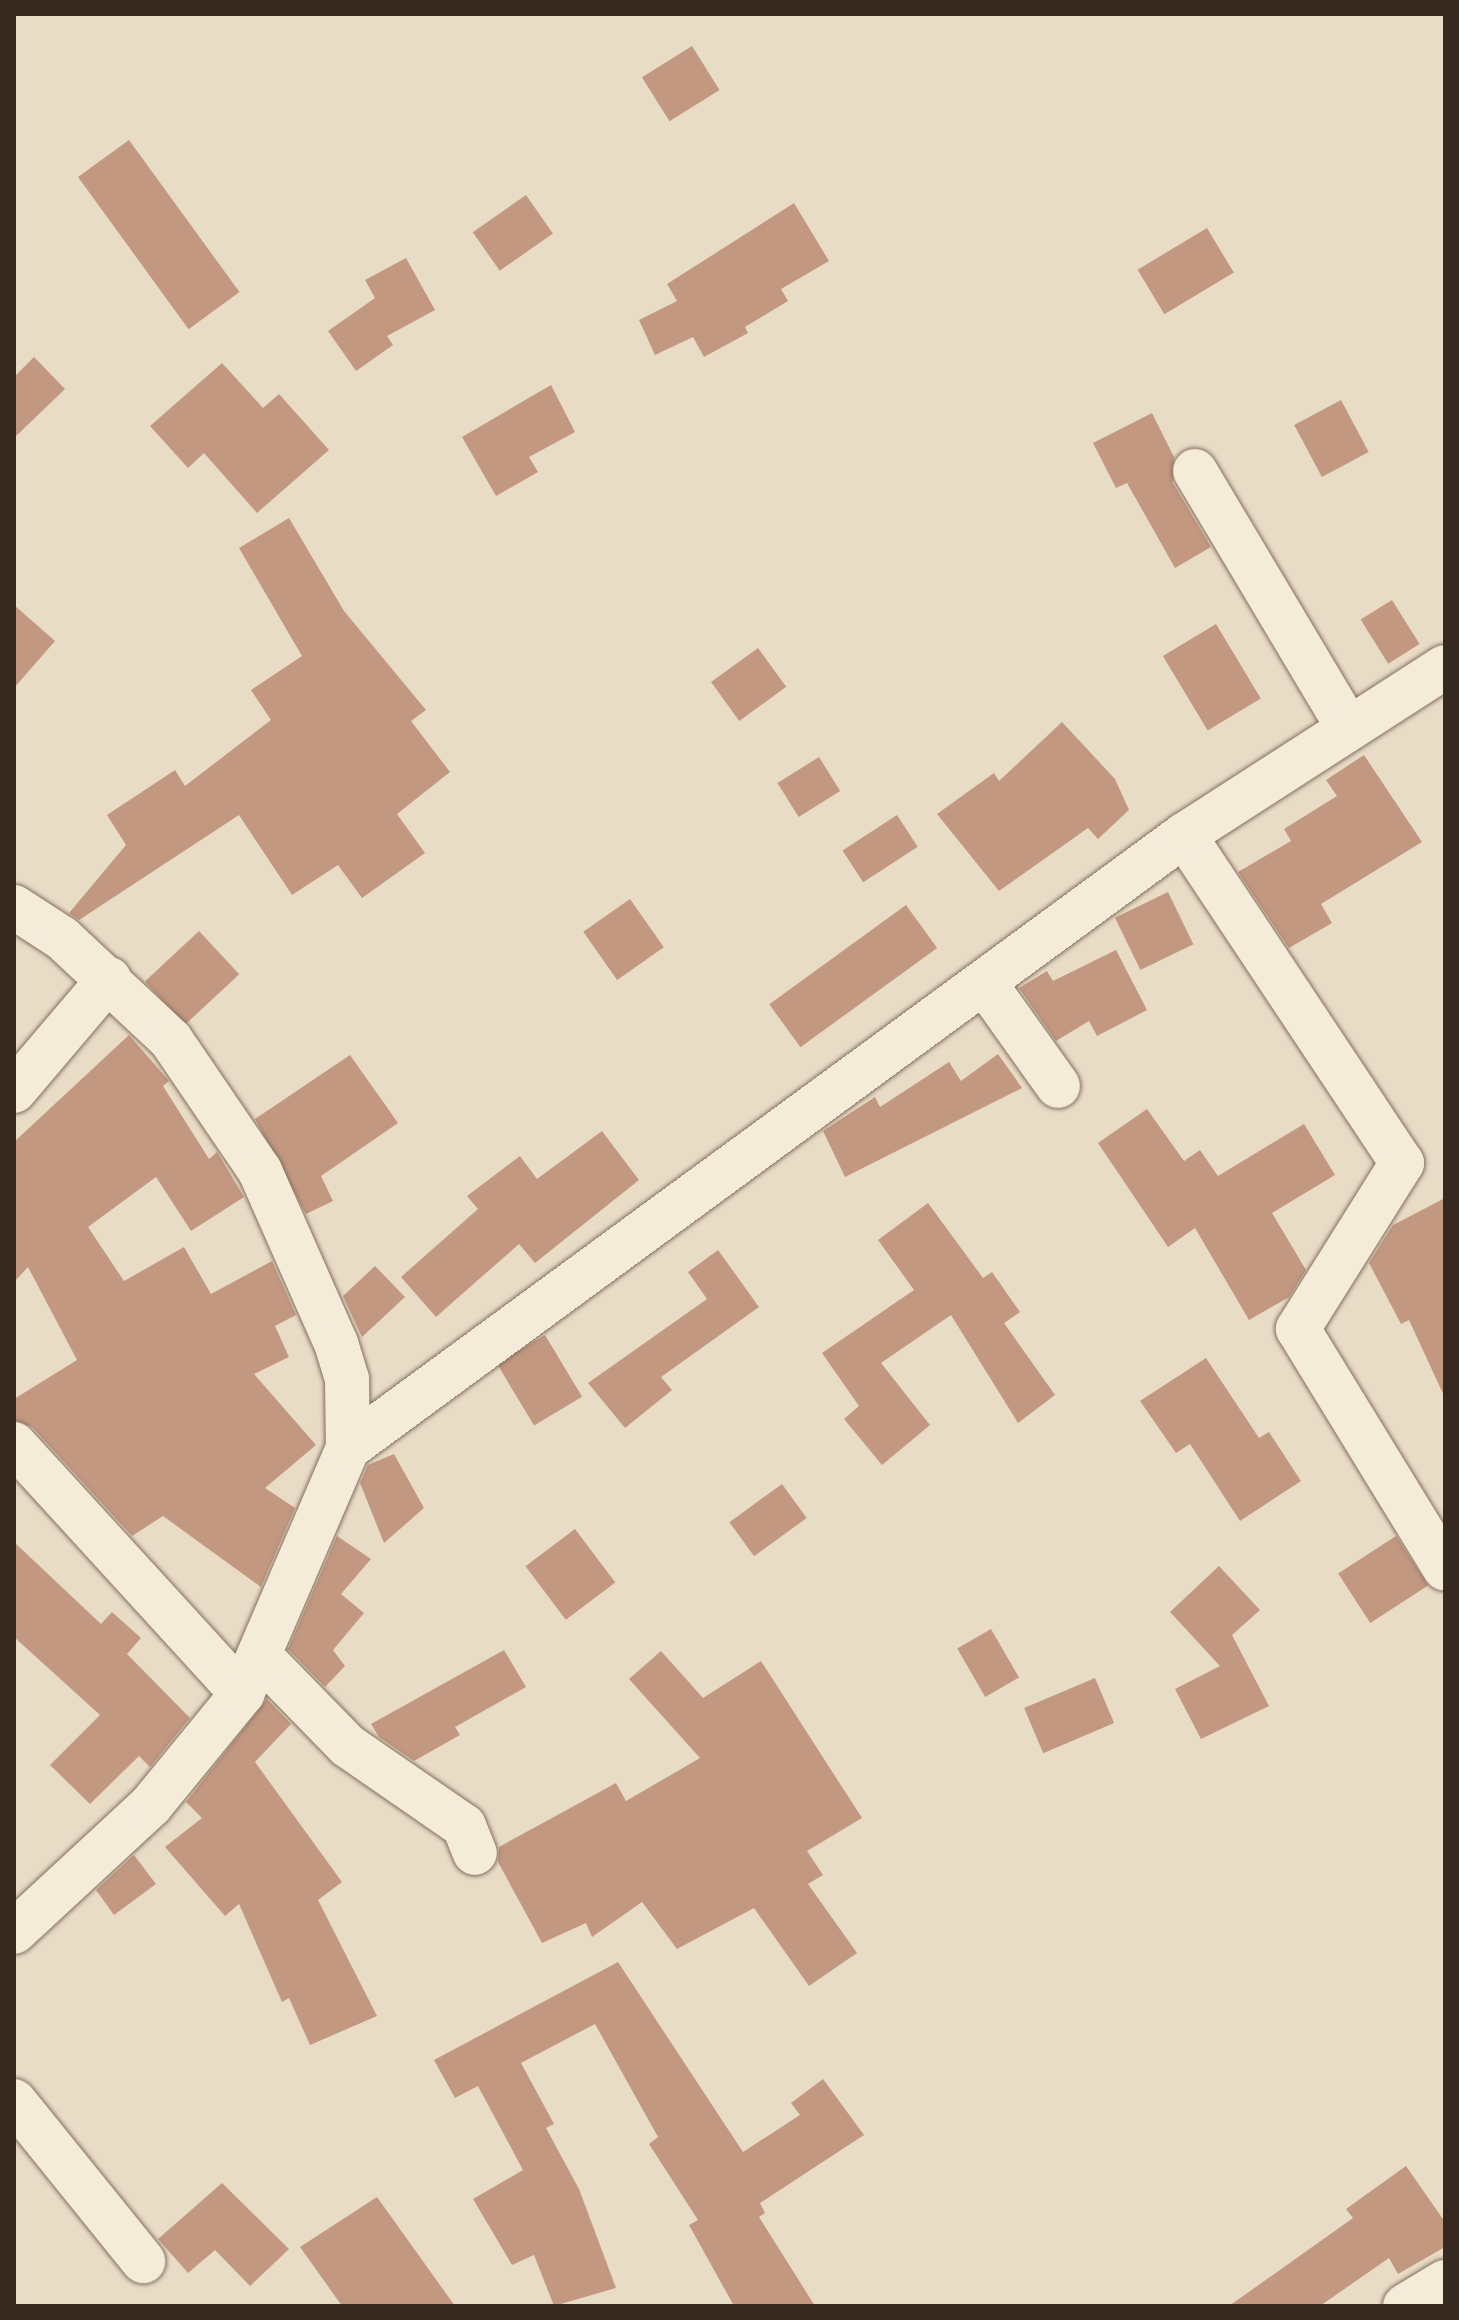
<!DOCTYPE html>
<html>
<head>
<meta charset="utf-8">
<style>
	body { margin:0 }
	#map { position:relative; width:1459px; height:2320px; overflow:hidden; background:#e9dcc6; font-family:Merriweather,serif }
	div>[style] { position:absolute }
	.building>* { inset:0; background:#c39880; transform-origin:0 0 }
	.roads { filter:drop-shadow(0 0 2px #836f5e) drop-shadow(0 0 2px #836f5e) }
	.street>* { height:44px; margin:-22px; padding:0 22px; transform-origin:22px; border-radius:22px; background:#f5ebd9 }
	span { translate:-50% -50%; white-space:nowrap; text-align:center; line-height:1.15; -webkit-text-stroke:7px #f2e7d5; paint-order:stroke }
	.frame { position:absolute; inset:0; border:16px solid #352920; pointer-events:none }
</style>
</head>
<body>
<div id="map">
	<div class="building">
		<i style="left:692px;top:46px;width:52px;height:59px;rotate:58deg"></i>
		<i style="left:129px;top:140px;width:188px;height:63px;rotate:54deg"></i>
		<i style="left:526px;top:195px;width:47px;height:65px;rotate:55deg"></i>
		<i style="clip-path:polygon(794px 203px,829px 261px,781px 289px,788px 301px,745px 327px,748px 333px,704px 357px,693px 337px,655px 355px,639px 320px,677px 301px,667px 284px)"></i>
		<i style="left:1207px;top:228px;width:52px;height:81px;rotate:59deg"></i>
		<i style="clip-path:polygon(406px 258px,435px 310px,387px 336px,393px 345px,356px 371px,328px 331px,375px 298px,365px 280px)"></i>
		<i style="clip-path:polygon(34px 357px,65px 389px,14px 438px,14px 377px)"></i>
		<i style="clip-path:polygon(222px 363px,263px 408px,279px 394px,329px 450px,257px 513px,204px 453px,188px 468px,150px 426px)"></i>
		<i style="clip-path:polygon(551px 385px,575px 432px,529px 457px,538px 472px,496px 496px,462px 437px)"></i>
		<i style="left:1341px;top:400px;width:59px;height:53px;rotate:62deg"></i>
		<i style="clip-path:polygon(1152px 413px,1174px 457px,1173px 483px,1211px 547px,1175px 568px,1127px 483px,1116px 488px,1093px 443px)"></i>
		<i style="clip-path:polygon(289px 518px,344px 611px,426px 710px,411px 721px,450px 772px,397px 814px,425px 853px,362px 898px,338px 865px,292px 895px,239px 815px,79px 920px,69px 913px,126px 845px,107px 815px,175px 770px,185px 786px,271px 720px,251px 690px,302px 656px,239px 548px)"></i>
		<i style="left:1392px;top:600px;width:52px;height:37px;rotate:58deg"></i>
		<i style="clip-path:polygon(14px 605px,55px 641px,14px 688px)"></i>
		<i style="left:1216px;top:624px;width:87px;height:62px;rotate:59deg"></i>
		<i style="left:758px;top:648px;width:48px;height:58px;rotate:54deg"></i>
		<i style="clip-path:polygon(1062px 722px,1115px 779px,1129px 810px,1098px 839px,1088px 828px,999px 891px,937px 814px,994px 773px,999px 781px)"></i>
		<i style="clip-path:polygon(1364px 755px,1422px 842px,1321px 904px,1332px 923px,1289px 948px,1238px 872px,1291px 841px,1284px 829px,1337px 796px,1326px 780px)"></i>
		<i style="left:819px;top:757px;width:40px;height:49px;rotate:58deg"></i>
		<i style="left:897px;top:815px;width:38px;height:65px;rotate:57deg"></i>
		<i style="left:1168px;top:892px;width:58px;height:59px;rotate:64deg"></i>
		<i style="left:630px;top:899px;width:59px;height:57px;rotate:55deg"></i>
		<i style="left:906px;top:905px;width:53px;height:169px;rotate:54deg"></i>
		<i style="left:199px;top:931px;width:59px;height:74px;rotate:47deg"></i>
		<i style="clip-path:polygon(1116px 950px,1147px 1010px,1097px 1036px,1089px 1021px,1056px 1041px,1019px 988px,1047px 971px,1053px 981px)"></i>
		<i style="clip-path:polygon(129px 1035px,169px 1081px,163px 1086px,209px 1159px,217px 1152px,244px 1197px,191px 1231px,156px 1177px,88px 1227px,124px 1281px,184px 1247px,211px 1294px,272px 1261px,296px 1315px,275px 1326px,289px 1357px,254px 1374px,316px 1445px,265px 1488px,295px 1508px,261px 1587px,163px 1516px,132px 1536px,32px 1427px,14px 1420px,14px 1399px,77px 1360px,28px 1267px,14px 1282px,14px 1142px)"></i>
		<i style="clip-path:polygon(998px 1054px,1022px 1088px,845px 1177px,823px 1131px,875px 1097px,880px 1107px,949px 1062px,961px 1081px)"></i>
		<i style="clip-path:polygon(350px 1055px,398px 1123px,321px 1176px,333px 1201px,306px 1214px,255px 1119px)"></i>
		<i style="clip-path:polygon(1147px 1109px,1184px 1161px,1200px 1150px,1218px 1176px,1304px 1124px,1335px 1175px,1272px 1213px,1306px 1270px,1289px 1297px,1249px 1320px,1195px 1228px,1168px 1247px,1098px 1143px)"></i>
		<i style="clip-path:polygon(602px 1131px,639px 1180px,535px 1263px,519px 1244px,436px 1317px,401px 1277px,478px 1209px,467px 1196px,520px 1156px,537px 1179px)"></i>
		<i style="clip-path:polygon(1445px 1198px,1445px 1398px,1409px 1320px,1401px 1324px,1369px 1263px,1393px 1225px)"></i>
		<i style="clip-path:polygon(928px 1203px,983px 1278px,992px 1272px,1020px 1312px,1004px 1323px,1055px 1395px,1018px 1423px,951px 1315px,881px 1363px,930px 1425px,882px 1465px,844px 1419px,859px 1406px,822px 1353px,914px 1290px,878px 1240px)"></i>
		<i style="clip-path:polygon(718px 1250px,759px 1307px,661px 1377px,672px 1390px,625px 1428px,588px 1383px,707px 1299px,688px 1272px)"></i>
		<i style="clip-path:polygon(375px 1266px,405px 1297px,362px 1337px,343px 1296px)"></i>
		<i style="left:545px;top:1335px;width:72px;height:56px;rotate:59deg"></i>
		<i style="clip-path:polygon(1206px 1358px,1259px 1438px,1269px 1432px,1301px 1481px,1240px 1521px,1190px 1444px,1176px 1453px,1140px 1401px)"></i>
		<i style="clip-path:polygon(394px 1454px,424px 1508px,384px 1543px,360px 1483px,368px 1465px)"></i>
		<i style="left:782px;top:1484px;width:42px;height:65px;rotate:54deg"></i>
		<i style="left:575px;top:1529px;width:67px;height:62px;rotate:53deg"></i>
		<i style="clip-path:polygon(337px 1536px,371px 1559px,341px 1594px,364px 1613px,333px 1650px,345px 1666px,325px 1687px,288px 1649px)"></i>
		<i style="left:1396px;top:1536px;width:59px;height:69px;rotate:57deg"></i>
		<i style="clip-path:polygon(14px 1542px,101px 1624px,112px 1612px,141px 1638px,127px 1654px,190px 1718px,150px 1767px,139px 1756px,90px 1804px,50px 1765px,100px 1715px,14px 1637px)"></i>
		<i style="clip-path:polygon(1219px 1566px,1260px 1610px,1232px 1635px,1269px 1706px,1201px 1739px,1175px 1689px,1220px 1666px,1170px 1612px)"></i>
		<i style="left:991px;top:1629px;width:56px;height:39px;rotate:60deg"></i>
		<i style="clip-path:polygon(504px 1650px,526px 1687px,455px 1727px,460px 1735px,414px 1761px,379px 1737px,371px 1724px)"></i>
		<i style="clip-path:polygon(661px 1651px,703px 1698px,761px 1661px,862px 1818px,807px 1851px,823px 1875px,808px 1884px,857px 1953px,809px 1986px,754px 1908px,677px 1949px,642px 1902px,592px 1937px,586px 1923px,542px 1943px,498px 1862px,499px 1847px,616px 1783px,626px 1801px,700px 1758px,629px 1679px)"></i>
		<i style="left:1095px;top:1678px;width:49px;height:77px;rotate:67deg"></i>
		<i style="clip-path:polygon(267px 1699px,291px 1724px,255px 1762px,342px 1882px,318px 1900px,377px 2016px,310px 2045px,289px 1998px,282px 2002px,239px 1904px,225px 1916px,165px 1847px,202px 1818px,186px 1802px)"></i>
		<i style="clip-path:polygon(134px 1855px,156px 1884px,114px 1915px,96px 1890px)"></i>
		<i style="clip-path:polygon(618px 1962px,743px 2152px,800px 2115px,791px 2103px,823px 2079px,864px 2135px,760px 2203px,765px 2213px,759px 2217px,815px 2306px,734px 2306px,689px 2225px,698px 2220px,649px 2144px,658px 2137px,595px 2024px,521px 2063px,554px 2124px,546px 2128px,579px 2189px,616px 2288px,554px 2306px,534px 2255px,512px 2265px,473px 2199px,523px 2170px,478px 2086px,455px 2098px,434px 2060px)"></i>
		<i style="clip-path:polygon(1406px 2166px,1445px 2222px,1445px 2247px,1398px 2274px,1389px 2258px,1320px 2306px,1229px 2306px,1353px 2218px,1346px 2209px)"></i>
		<i style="clip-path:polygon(222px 2183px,289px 2249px,250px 2286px,215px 2250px,188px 2273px,158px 2239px)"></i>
		<i style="clip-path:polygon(377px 2197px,455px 2306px,342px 2306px,300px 2247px)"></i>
	</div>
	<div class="roads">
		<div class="street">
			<i style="left:1195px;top:471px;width:300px;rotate:59.2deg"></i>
			<i style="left:1184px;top:835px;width:394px;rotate:56.4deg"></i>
			<i style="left:1402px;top:1163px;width:196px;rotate:122.1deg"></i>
			<i style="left:1298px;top:1329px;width:281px;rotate:58.5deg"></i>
			<i style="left:14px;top:907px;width:57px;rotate:32.9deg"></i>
			<i style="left:62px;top:938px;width:149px;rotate:43.1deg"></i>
			<i style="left:171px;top:1040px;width:158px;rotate:55.8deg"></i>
			<i style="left:260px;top:1171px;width:188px;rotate:66.2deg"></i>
			<i style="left:336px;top:1343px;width:38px;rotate:73deg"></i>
			<i style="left:347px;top:1379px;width:69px;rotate:89.2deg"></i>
			<i style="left:986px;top:985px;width:124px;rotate:54.5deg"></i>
			<i style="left:14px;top:1091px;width:147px;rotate:-49.7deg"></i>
			<i style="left:14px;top:1444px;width:338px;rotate:47.6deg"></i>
			<i style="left:261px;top:1657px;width:124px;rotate:45.7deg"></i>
			<i style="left:348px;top:1746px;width:141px;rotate:34.6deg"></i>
			<i style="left:464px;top:1826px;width:29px;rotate:68deg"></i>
			<i style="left:14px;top:1932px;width:187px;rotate:-42.8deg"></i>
			<i style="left:151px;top:1805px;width:144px;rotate:-50.7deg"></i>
			<i style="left:242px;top:1694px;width:268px;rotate:-66.7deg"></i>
			<i style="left:348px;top:1448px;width:1037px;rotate:-36.25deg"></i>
			<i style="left:1184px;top:835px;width:310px;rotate:-32.8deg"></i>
			<i style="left:14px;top:2101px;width:206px;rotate:51.1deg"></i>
			<i style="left:1405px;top:2306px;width:47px;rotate:-31deg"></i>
		</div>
	</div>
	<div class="frame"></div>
</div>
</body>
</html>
